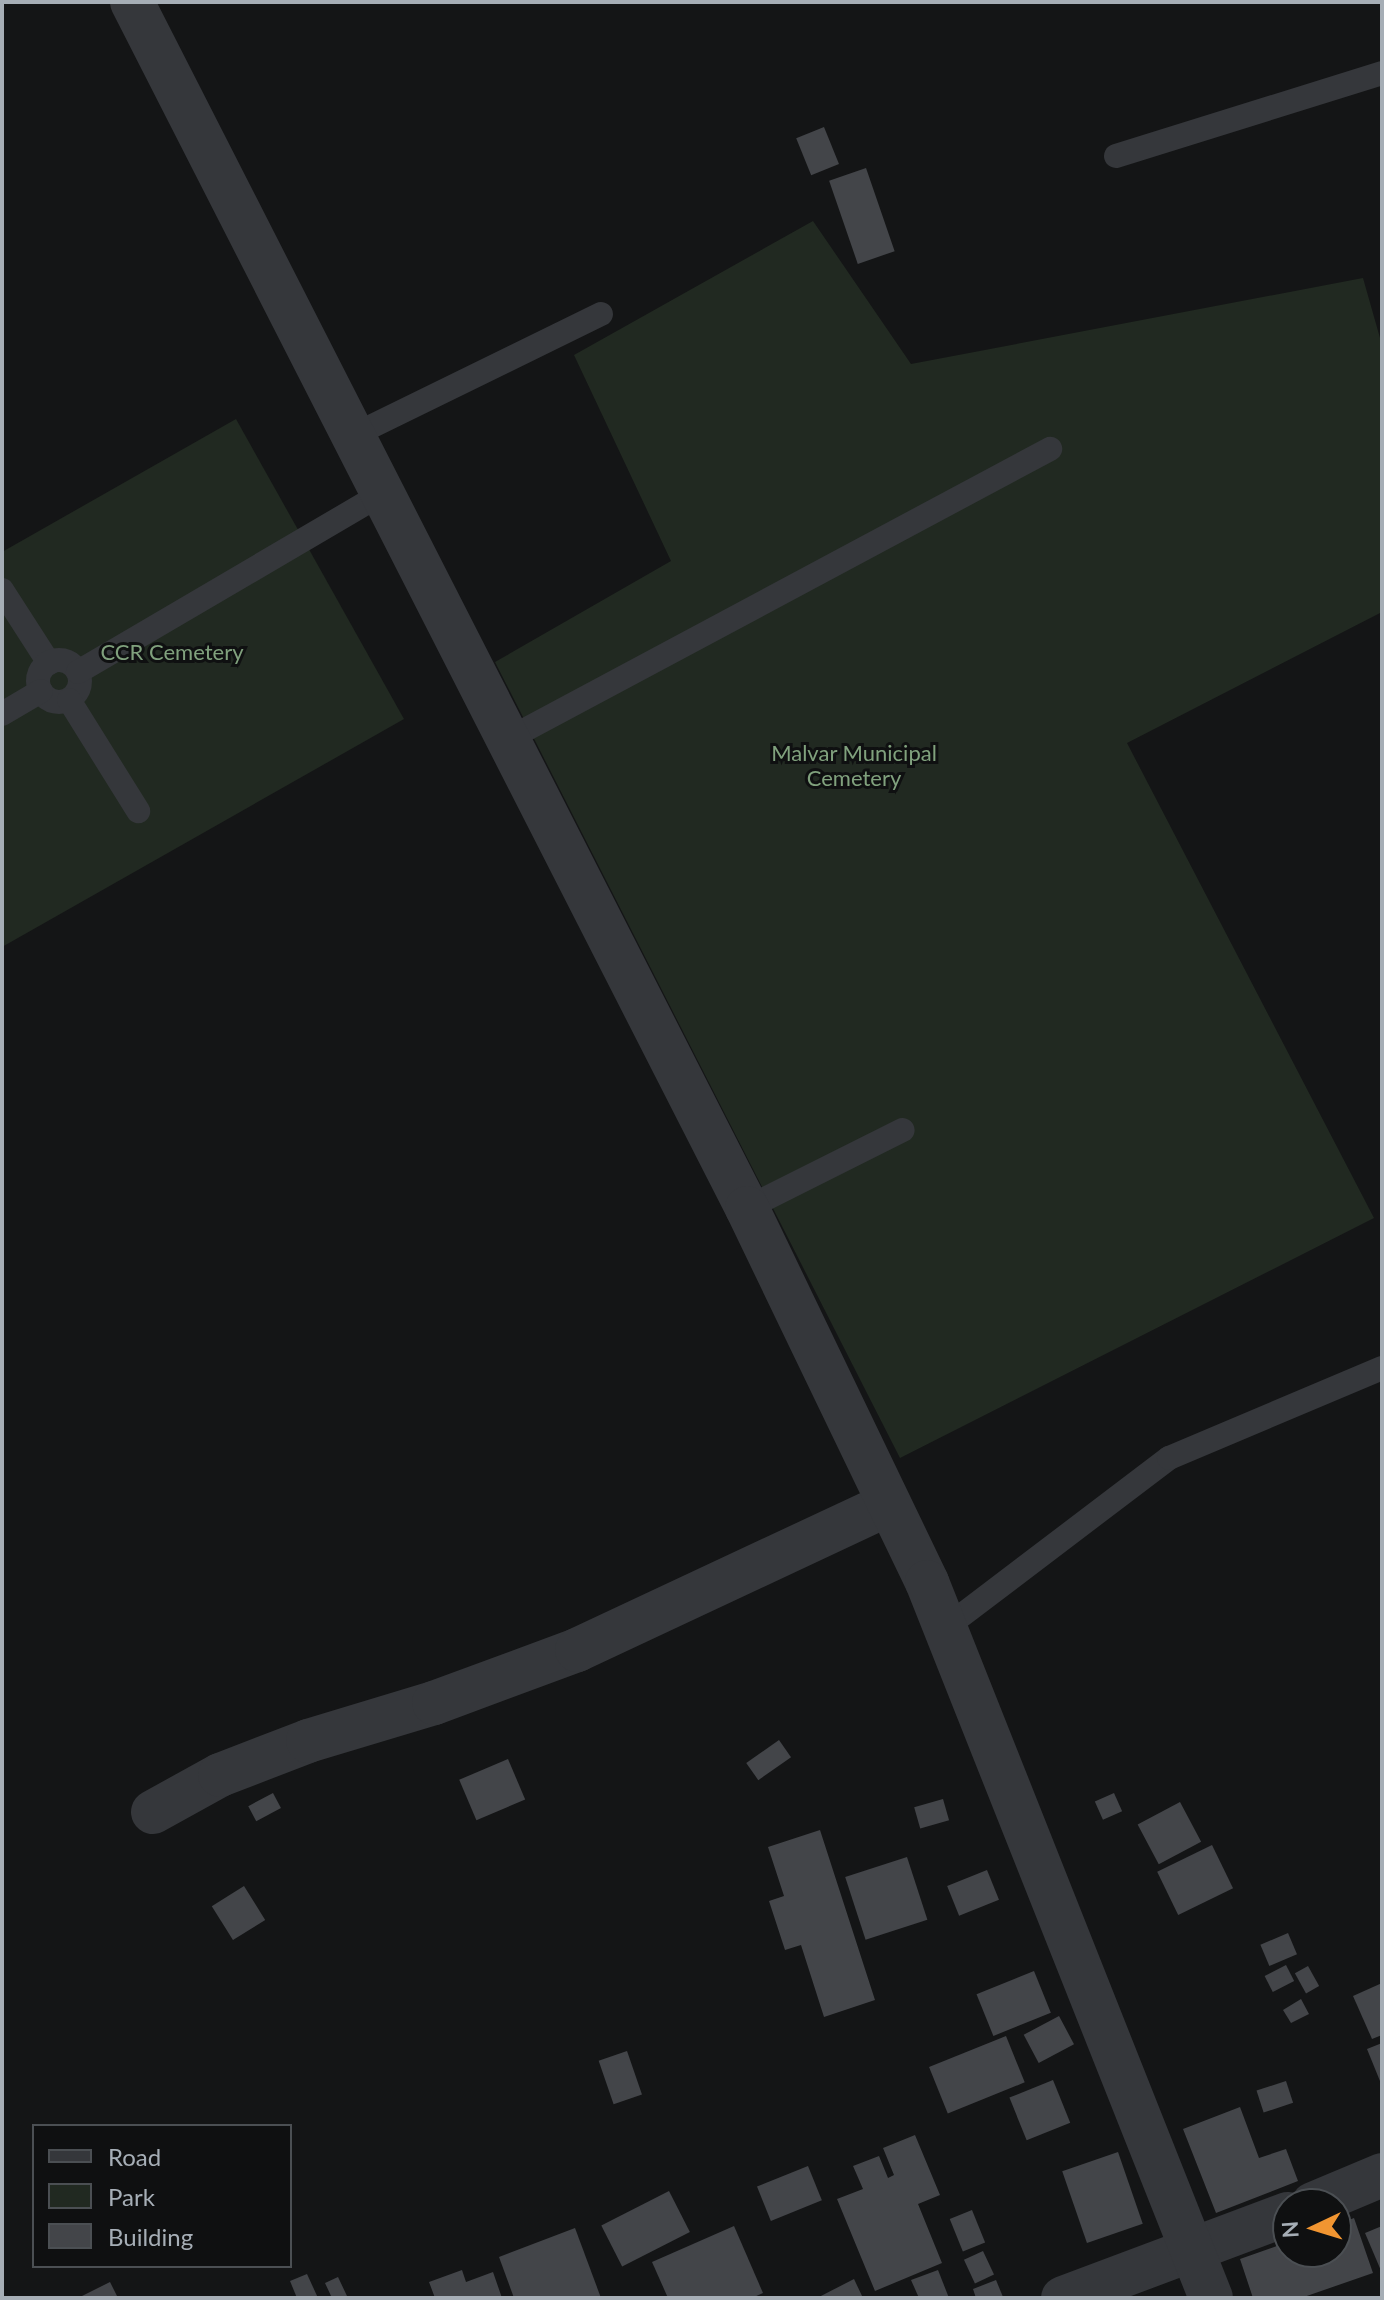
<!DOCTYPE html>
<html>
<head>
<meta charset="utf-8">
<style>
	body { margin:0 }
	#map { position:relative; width:1384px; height:2300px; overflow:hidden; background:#141516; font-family:Lato,sans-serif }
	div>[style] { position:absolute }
	.green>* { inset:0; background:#212921 }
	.building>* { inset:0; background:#434549; transform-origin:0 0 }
	.service>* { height:24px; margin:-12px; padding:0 12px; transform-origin:12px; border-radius:12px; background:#35373b }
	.service>.ring { margin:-12px; padding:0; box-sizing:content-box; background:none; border:24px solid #35373b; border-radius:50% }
	.minor>* { height:44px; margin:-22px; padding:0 22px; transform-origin:22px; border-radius:22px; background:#35373b }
	.tertiary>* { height:44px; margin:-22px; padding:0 22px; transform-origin:22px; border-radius:22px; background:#35373b }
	span { translate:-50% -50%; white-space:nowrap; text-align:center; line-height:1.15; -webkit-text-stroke:6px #0f1011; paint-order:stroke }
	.park-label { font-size:22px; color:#80a17d }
	.frame { position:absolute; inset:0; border:4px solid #a6aeb6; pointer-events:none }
	.legend { position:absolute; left:32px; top:2124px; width:260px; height:144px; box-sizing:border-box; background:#0f1011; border:2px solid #4b4f53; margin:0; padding:10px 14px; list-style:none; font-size:24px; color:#a6aeb6 }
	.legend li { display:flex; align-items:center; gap:16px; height:40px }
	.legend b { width:40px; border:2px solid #4b4f53 }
	.north { position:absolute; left:1272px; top:2188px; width:80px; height:80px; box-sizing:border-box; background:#0f1011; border:2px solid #4b4f53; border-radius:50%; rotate:266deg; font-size:22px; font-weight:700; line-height:32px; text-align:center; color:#a6aeb6 }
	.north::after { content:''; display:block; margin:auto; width:28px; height:36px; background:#f19531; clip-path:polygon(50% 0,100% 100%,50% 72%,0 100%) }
</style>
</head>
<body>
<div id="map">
	<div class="green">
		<i style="clip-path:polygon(813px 221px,911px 364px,1363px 278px,1382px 345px,1382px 612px,1127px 743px,1374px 1218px,900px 1458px,495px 662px,671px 561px,574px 355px)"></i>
		<i style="clip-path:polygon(236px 419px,404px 719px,2px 947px,2px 552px)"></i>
	</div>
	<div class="building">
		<i style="left:824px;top:127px;width:40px;height:30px;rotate:68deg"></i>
		<i style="left:866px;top:168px;width:88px;height:39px;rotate:71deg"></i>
		<i style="left:779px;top:1740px;width:21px;height:40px;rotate:55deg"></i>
		<i style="left:508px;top:1759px;width:44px;height:53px;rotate:67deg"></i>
		<i style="left:273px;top:1793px;width:17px;height:28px;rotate:62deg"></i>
		<i style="left:1114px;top:1793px;width:20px;height:21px;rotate:66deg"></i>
		<i style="left:943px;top:1799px;width:22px;height:30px;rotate:74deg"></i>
		<i style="left:1180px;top:1802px;width:45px;height:48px;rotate:62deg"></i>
		<i style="clip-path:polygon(820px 1830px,875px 2000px,824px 2017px,801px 1945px,785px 1950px,769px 1901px,784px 1896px,768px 1847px)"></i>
		<i style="left:1212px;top:1845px;width:48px;height:61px;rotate:64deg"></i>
		<i style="left:907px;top:1857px;width:66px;height:65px;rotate:72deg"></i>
		<i style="left:987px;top:1870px;width:32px;height:43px;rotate:68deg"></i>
		<i style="left:244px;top:1886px;width:40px;height:38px;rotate:58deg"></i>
		<i style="left:1288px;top:1933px;width:23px;height:30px;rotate:67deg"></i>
		<i style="left:1286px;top:1965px;width:18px;height:24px;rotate:63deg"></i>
		<i style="left:1308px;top:1966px;width:23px;height:15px;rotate:61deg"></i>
		<i style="left:1034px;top:1971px;width:45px;height:62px;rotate:68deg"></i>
		<i style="clip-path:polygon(1382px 1983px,1382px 2035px,1372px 2039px,1353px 1996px)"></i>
		<i style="clip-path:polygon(1301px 1999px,1309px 2014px,1291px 2023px,1283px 2010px)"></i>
		<i style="left:1059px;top:2016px;width:32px;height:40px;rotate:62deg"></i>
		<i style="left:1006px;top:2036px;width:50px;height:83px;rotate:68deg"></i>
		<i style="clip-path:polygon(1382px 2043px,1382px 2086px,1367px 2049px)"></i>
		<i style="left:627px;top:2051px;width:46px;height:30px;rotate:71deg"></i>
		<i style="left:1053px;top:2080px;width:46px;height:47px;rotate:68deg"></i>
		<i style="left:1286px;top:2081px;width:23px;height:31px;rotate:72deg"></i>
		<i style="clip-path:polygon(1240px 2107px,1259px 2158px,1286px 2149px,1298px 2181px,1216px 2213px,1183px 2129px)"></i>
		<i style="clip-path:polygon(915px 2135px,940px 2195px,918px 2204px,942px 2263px,875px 2291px,837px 2199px,863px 2189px,853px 2166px,879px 2156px,888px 2178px,894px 2175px,883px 2148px)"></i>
		<i style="left:1118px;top:2152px;width:76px;height:59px;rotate:71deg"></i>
		<i style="left:808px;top:2166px;width:37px;height:55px;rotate:68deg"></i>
		<i style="left:669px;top:2191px;width:46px;height:76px;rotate:63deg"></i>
		<i style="left:972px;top:2210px;width:35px;height:24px;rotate:68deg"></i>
		<i style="clip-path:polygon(1354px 2218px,1373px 2273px,1301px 2298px,1253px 2298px,1240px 2259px,1288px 2242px,1288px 2252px,1336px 2252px,1336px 2225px)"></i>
		<i style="clip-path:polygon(734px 2226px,763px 2293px,752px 2298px,668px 2298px,652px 2262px)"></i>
		<i style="clip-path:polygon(1382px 2226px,1382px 2273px,1365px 2233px)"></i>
		<i style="clip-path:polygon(575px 2228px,601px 2298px,514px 2298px,499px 2257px)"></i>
		<i style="left:983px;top:2251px;width:26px;height:21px;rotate:65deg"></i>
		<i style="clip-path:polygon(462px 2270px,466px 2282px,493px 2272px,502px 2298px,435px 2298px,429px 2282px)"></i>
		<i style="clip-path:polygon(938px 2270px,949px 2298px,919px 2298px,911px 2280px)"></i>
		<i style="clip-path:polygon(307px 2274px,318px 2298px,297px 2298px,290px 2281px)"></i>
		<i style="clip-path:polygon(338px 2277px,347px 2296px,332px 2298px,325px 2283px)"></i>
		<i style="clip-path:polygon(854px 2279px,863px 2298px,817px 2298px)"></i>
		<i style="clip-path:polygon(996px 2280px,1003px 2297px,976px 2298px,973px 2289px)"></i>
		<i style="clip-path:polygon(110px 2282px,118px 2298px,78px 2298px)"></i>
	</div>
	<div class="service">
		<i style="left:1116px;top:156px;width:279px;rotate:-17.3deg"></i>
		<i style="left:354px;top:435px;width:275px;rotate:-26.1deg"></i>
		<i style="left:2px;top:590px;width:87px;rotate:57.2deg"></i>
		<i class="ring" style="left:38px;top:660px;width:18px;height:18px"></i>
		<i style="left:78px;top:672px;width:356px;rotate:-30.4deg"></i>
		<i style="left:69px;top:700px;width:131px;rotate:58.1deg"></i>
		<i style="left:2px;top:714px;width:45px;rotate:-30.5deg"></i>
		<i style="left:508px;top:739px;width:615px;rotate:-28.15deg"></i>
		<i style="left:747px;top:1208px;width:174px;rotate:-26.6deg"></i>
		<i style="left:945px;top:1628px;width:281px;rotate:-37.2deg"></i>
		<i style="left:1169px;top:1458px;width:231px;rotate:-22.9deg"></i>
	</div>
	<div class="minor">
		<i style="left:153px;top:1812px;width:77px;rotate:-28.9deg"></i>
		<i style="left:220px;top:1775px;width:94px;rotate:-21.1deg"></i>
		<i style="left:308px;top:1741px;width:132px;rotate:-16.8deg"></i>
		<i style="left:434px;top:1703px;width:153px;rotate:-20.3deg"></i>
		<i style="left:577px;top:1650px;width:344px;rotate:-25.1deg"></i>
		<i style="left:1313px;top:2204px;width:75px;rotate:-22.8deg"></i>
		<i style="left:1063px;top:2298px;width:240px;rotate:-20.5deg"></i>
	</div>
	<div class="tertiary">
		<i style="left:132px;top:2px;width:1354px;rotate:62.98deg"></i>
		<i style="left:747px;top:1208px;width:415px;rotate:64.3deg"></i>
		<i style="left:927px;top:1582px;width:770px;rotate:68.36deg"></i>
	</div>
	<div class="park-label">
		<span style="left:172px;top:652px">CCR Cemetery</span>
		<span style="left:854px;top:765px">Malvar Municipal<br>Cemetery</span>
	</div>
	<div class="frame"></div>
	<ul class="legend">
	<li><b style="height:10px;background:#35373b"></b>Road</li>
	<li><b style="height:22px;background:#212921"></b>Park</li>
	<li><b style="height:22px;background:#434549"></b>Building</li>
	</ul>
	<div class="north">N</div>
</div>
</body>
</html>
